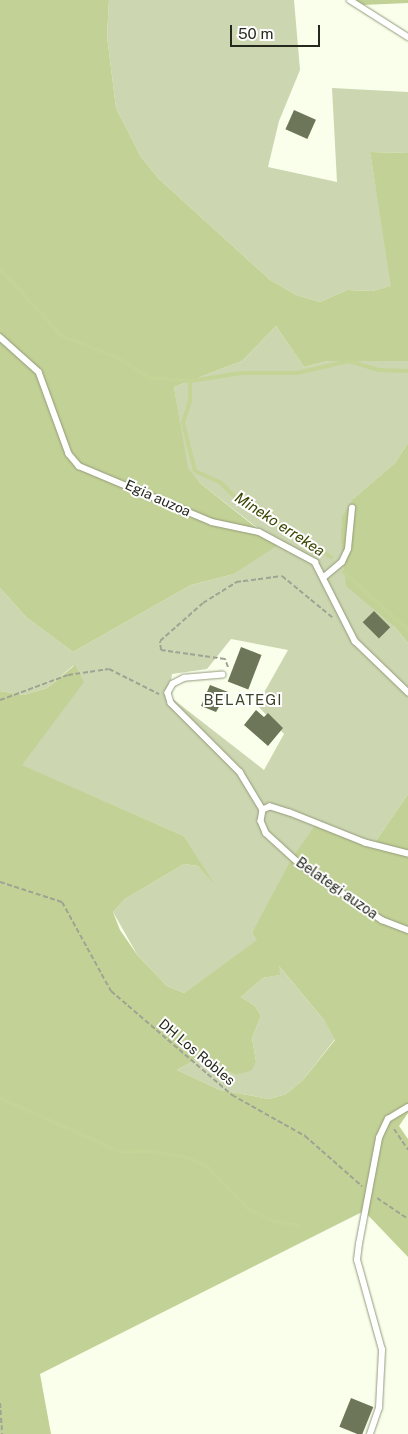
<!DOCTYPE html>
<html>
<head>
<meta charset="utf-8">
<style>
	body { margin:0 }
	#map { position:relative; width:408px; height:1434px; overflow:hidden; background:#f9ffeb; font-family:"Public Sans",sans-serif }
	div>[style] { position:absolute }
	.green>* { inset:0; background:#ccd6b0 }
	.forest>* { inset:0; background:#c2d195 }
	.stream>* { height:4px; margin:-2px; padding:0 2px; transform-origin:2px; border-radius:2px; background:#c4d497 }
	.building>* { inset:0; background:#6e7659; transform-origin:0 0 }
	.path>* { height:2px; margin-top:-1px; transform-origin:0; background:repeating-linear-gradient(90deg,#9fa393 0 5px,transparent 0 7.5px) }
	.roads { filter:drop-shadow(0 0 1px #939b7c) drop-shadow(0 0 1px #939b7c) }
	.service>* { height:5.5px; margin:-2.75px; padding:0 2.75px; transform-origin:2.75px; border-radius:2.75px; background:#fff }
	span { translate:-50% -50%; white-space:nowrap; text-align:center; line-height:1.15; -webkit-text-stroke:4px #fff; paint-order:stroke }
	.street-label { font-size:14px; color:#25281c }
	.water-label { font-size:15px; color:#3a4600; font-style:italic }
	.neighbourhood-label { font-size:15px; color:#3e4429; letter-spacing:1px }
	.scale { position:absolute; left:230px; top:25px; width:90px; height:22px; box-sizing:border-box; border:2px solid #25281c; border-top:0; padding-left:6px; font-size:15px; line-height:18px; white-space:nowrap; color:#25281c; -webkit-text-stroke:4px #fff; paint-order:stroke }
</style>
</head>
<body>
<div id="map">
	<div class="green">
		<i style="clip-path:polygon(109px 0,294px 0,300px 70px,279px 121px,268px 167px,337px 182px,332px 88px,408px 92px,408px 153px,370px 152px,392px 286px,372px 291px,347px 290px,320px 302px,296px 295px,269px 279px,158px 178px,141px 157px,116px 108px,107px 36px)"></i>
		<i style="clip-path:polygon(evenodd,276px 326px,304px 367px,328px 361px,408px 361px,408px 443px,395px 463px,354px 498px,395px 627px,408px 643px,408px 794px,373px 845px,267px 910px,252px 933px,258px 940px,184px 993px,167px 986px,138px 956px,113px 912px,125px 899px,184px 864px,198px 866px,212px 881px,184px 836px,21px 765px,74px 665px,47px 688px,24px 695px,0 691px,0 588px,26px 617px,73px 652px,191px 585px,234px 574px,278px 544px,200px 483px,187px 468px,174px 387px,242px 361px,276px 326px,231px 639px,288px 650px,257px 705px,284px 734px,264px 770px,169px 696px,172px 674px,207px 669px,231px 639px)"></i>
		<i style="clip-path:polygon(278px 965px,324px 1020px,335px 1039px,303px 1080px,286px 1094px,269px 1099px,220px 1090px,177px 1070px,197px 1059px,236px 1075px,256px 1061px,252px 1038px,261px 1016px,255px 1006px,241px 997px,263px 978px,279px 975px)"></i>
	</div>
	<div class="forest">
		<i style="clip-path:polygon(0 0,109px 0,107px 36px,116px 108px,141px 157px,158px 178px,269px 279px,296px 295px,320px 302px,347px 290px,372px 291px,391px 286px,370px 152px,408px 153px,408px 361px,328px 361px,304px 367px,276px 326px,242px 361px,174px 387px,188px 468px,200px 483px,278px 545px,234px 574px,191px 585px,73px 652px,26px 617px,0 588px)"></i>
		<i style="clip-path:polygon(352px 0,408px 0,408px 3px,362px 5px)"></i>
		<i style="clip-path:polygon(408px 443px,408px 643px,395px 627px,346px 586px,341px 540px,342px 517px,354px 498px,395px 463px)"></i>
		<i style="clip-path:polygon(evenodd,75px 665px,84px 682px,22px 765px,184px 836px,215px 885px,198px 866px,184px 864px,125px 899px,113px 912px,120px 930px,138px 956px,167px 986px,184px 993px,257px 940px,252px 933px,292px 858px,317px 823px,373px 845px,408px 794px,408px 1113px,399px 1126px,408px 1139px,408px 1257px,364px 1211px,40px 1374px,51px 1434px,0 1434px,0 691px,24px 695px,47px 688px,75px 665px,279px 966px,324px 1020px,335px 1040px,303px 1080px,286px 1094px,269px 1099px,220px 1090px,177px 1070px,197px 1059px,236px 1075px,252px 1070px,256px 1061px,252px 1038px,261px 1016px,255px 1006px,241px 997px,263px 978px,280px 975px,279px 966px)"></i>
	</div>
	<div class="stream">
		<i style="left:0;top:269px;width:91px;rotate:47.2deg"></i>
		<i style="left:62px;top:336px;width:60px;rotate:21.4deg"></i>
		<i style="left:118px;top:358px;width:38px;rotate:32deg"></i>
		<i style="left:150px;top:378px;width:40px;rotate:4.3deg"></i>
		<i style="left:190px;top:381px;width:52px;rotate:-8.9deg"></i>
		<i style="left:241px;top:373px;width:56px"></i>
		<i style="left:297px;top:373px;width:53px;rotate:-13deg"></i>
		<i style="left:349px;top:361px;width:30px;rotate:17deg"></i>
		<i style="left:378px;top:370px;width:30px;rotate:2deg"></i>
		<i style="left:190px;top:381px;width:20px;rotate:90deg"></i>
		<i style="left:190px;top:401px;width:23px;rotate:108deg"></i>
		<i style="left:183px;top:423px;width:49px;rotate:76deg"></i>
		<i style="left:195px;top:471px;width:27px;rotate:24deg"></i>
		<i style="left:220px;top:482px;width:27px;rotate:45deg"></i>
		<i style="left:239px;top:501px;width:108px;rotate:31.3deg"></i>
		<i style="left:344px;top:572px;width:86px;rotate:42.2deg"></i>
		<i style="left:0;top:1098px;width:133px;rotate:24.1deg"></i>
		<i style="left:121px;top:1152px;width:29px;rotate:-2deg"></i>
		<i style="left:150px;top:1151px;width:40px;rotate:10deg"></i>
		<i style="left:189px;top:1158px;width:21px;rotate:25deg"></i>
		<i style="left:208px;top:1167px;width:57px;rotate:46.4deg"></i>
		<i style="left:247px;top:1208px;width:28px;rotate:26deg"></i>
		<i style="left:272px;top:1220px;width:28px;rotate:13deg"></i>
	</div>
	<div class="building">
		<i style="left:294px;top:110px;width:24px;height:21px;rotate:24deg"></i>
		<i style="left:374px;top:611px;width:23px;height:16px;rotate:45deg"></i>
		<i style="left:241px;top:647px;width:22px;height:37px;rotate:21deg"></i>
		<i style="clip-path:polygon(210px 685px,228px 692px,216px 712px,201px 706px)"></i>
		<i style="clip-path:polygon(256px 710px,264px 717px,268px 713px,283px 728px,268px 746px,244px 725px)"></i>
		<i style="left:351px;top:1398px;width:24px;height:31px;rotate:22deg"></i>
	</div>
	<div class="path">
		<i style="left:228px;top:667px;width:9px;rotate:-111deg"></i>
		<i style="left:225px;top:659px;width:65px;rotate:-172deg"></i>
		<i style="left:161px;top:650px;width:9px;rotate:-96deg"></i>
		<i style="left:160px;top:641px;width:57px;rotate:-41.5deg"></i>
		<i style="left:203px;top:603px;width:39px;rotate:-32deg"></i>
		<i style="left:236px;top:582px;width:46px;rotate:-7.4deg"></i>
		<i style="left:282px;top:576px;width:65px;rotate:39.4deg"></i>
		<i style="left:0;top:700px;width:72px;rotate:-20.2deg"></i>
		<i style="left:68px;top:675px;width:41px;rotate:-8.3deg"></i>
		<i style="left:109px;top:669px;width:56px;rotate:26.6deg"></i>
		<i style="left:0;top:882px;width:65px;rotate:17.9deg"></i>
		<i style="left:62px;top:902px;width:102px;rotate:61.2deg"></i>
		<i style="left:111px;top:991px;width:160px;rotate:40.7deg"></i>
		<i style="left:232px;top:1095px;width:84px;rotate:29.3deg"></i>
		<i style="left:305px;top:1136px;width:76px;rotate:41.3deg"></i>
		<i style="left:394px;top:1129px;width:25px;rotate:56deg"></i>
		<i style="left:377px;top:1198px;width:37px;rotate:34deg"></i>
		<i style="left:0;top:1403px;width:31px;rotate:86deg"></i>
	</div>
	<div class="roads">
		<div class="service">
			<i style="left:350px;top:0;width:69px;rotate:32.5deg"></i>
			<i style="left:0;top:337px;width:52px;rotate:41.9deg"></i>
			<i style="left:39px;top:372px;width:87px;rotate:69.9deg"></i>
			<i style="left:69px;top:454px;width:16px;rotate:50deg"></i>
			<i style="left:79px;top:466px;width:144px;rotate:22.8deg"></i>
			<i style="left:212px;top:522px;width:48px;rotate:12deg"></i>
			<i style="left:259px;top:532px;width:64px;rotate:28.2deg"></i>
			<i style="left:315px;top:562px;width:89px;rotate:63.1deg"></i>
			<i style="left:355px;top:641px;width:74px;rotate:43.9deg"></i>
			<i style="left:324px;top:577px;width:23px;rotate:-40deg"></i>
			<i style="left:342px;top:562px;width:14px;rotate:-65deg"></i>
			<i style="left:348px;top:549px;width:41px;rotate:-84.4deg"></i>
			<i style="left:223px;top:675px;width:38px;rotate:175deg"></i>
			<i style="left:185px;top:678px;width:13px;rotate:153deg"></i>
			<i style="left:173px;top:684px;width:10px;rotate:119deg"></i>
			<i style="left:168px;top:693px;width:10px;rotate:73deg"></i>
			<i style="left:171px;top:703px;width:98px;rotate:45deg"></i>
			<i style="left:240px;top:772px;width:44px;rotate:58.8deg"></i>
			<i style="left:408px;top:854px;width:44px;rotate:-165.7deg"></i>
			<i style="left:365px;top:843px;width:81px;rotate:-158.2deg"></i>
			<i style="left:290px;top:813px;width:21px;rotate:-163deg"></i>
			<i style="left:270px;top:807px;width:8px;rotate:157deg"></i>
			<i style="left:263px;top:810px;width:11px;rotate:100deg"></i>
			<i style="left:261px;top:821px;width:13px;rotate:67deg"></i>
			<i style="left:266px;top:833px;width:47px;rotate:42.4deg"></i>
			<i style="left:301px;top:865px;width:98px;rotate:34.2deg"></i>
			<i style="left:382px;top:920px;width:28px;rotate:21deg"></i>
			<i style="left:370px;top:1434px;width:28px;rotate:-71deg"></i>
			<i style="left:379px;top:1408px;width:58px;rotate:-87deg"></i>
			<i style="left:382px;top:1350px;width:93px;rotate:-105.5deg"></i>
			<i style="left:357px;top:1260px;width:16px;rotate:-83deg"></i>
			<i style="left:359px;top:1244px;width:108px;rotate:-79.3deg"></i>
			<i style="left:379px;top:1138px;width:21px;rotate:-65deg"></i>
			<i style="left:388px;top:1119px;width:23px;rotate:-31deg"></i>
		</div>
	</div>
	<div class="street-label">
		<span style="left:158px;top:498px;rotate:24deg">Egia auzoa</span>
		<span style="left:337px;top:888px;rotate:35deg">Belategi auzoa</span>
		<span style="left:197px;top:1052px;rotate:40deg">DH Los Robles</span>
	</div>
	<div class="water-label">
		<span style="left:280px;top:524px;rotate:33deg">Mineko errekea</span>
	</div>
	<div class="neighbourhood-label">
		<span style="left:243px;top:700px">BELATEGI</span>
	</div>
	<div class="scale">50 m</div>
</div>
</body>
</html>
